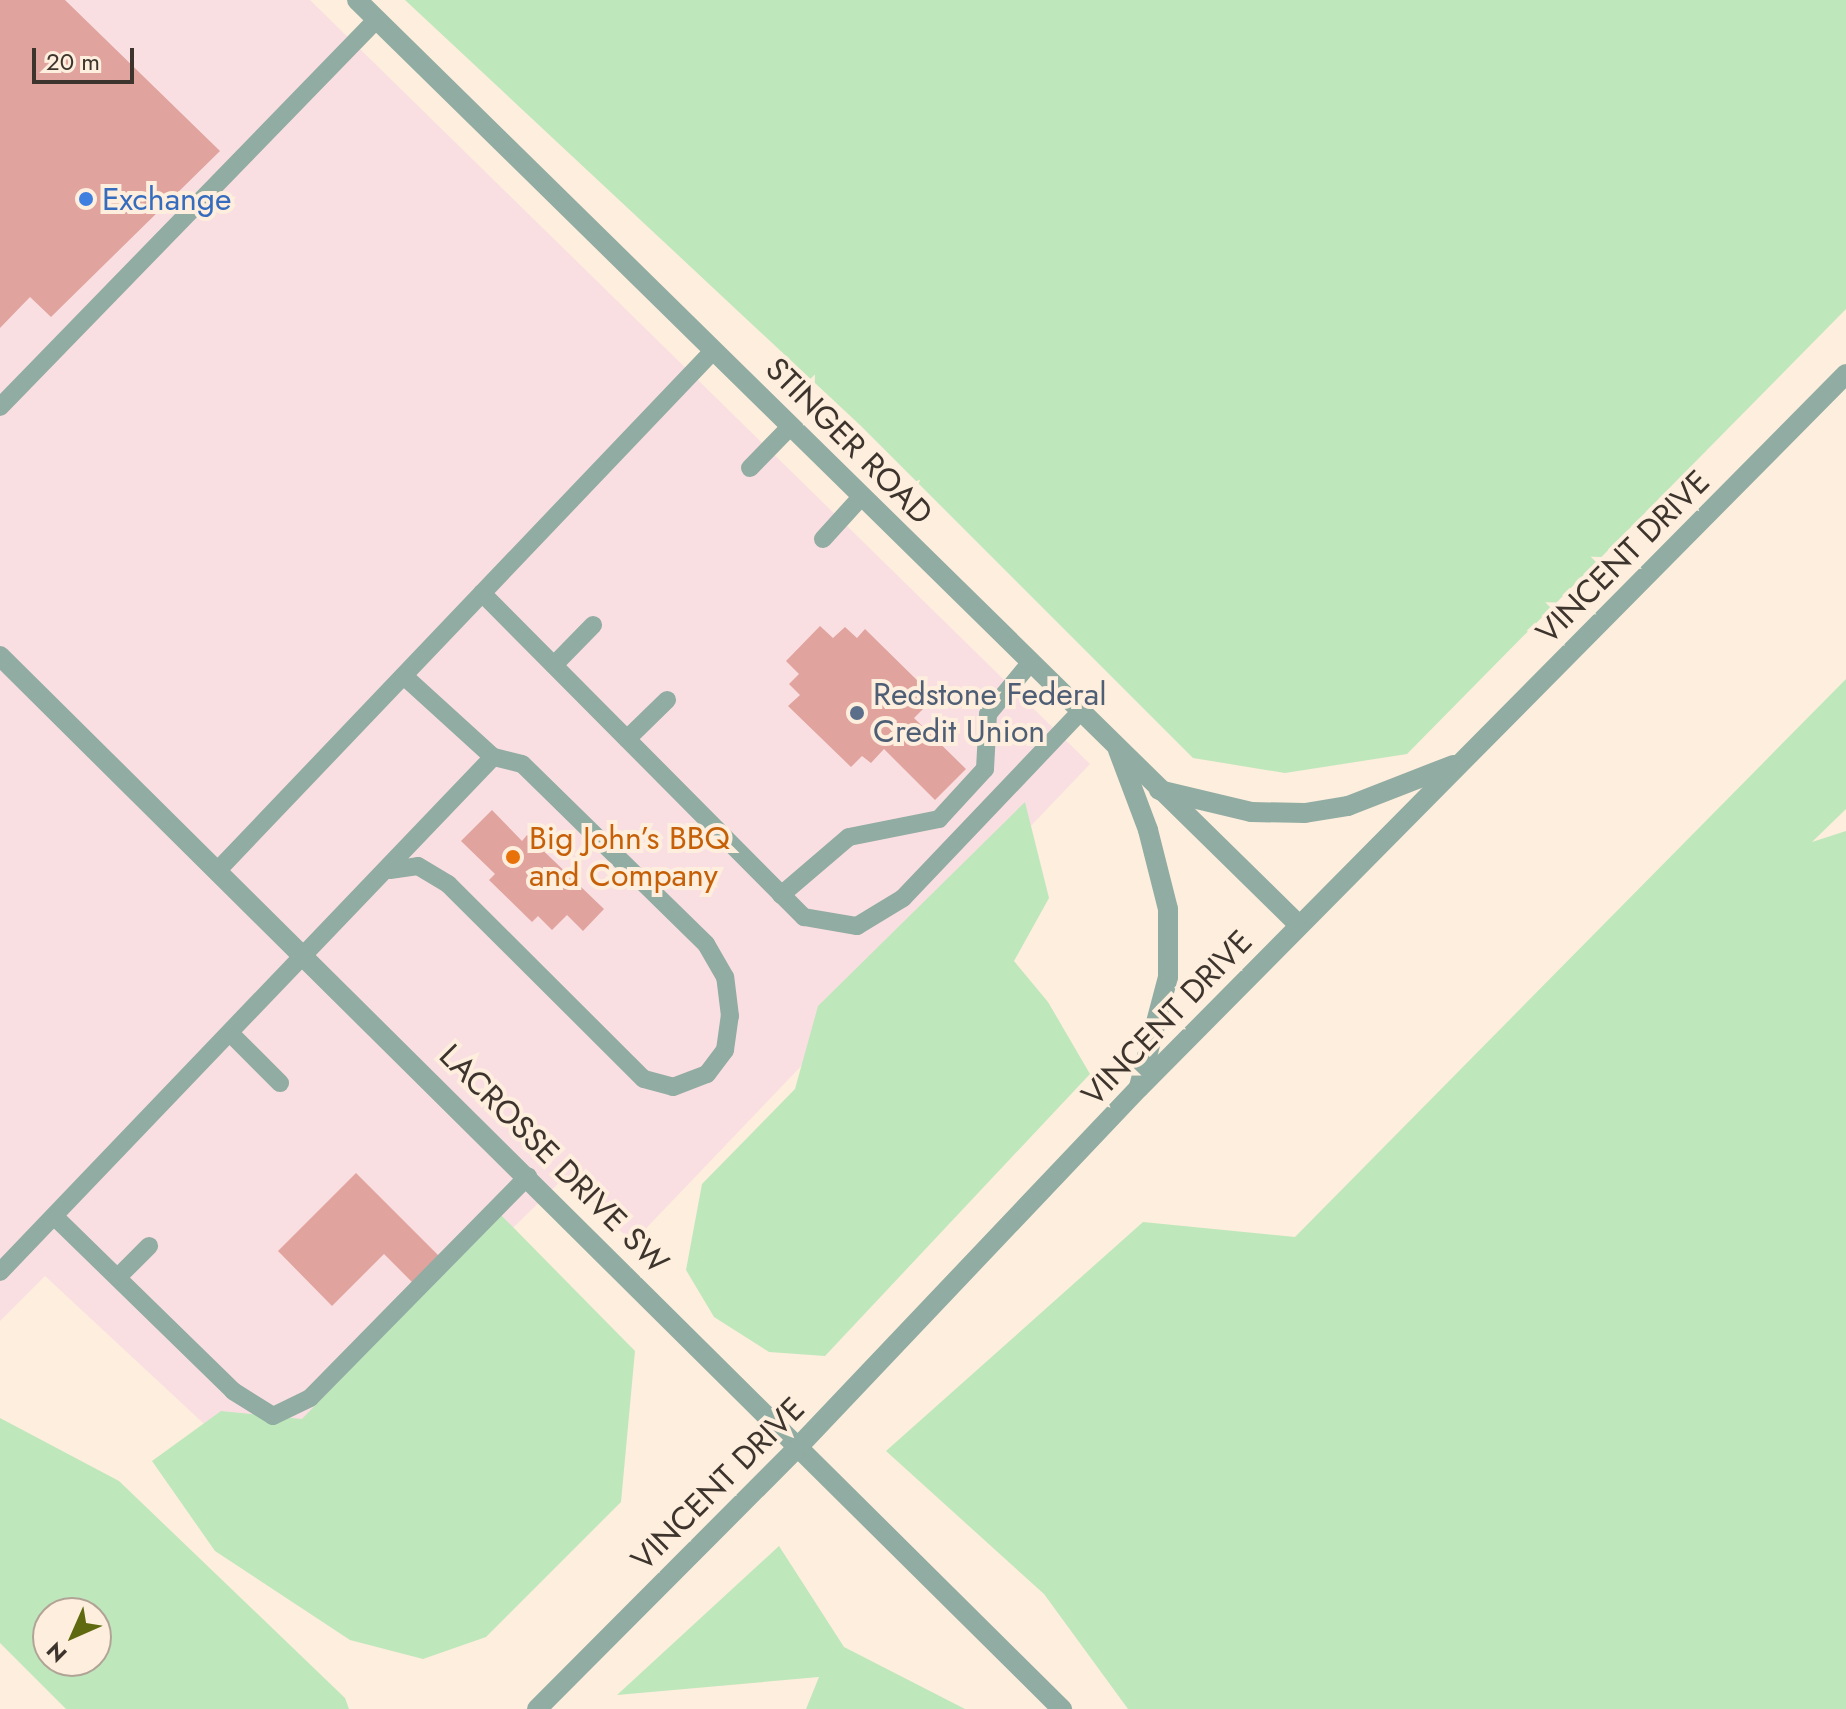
<!DOCTYPE html>
<html>
<head>
<meta charset="utf-8">
<style>
	body { margin:0 }
	#map { position:relative; width:1846px; height:1709px; overflow:hidden; background:#feeedd; font-family:Jost,sans-serif }
	div>[style] { position:absolute }
	.commercial>* { inset:0; background:#fadfe2 }
	.green>* { inset:0; background:#bfe7bc }
	.building>* { inset:0; background:#e0a39e }
	.service>* { height:18px; margin:-9px; padding:0 9px; transform-origin:9px; border-radius:9px; background:#91aca3 }
	.minor>* { height:20px; margin:-10px; padding:0 10px; transform-origin:10px; border-radius:10px; background:#91aca3 }
	.tertiary>* { height:20px; margin:-10px; padding:0 10px; transform-origin:10px; border-radius:10px; background:#91aca3 }
	.dots>* { width:22px; height:22px; translate:-50% -50%; box-sizing:border-box; border:4px solid #feeedd; border-radius:50% }
	span { translate:-50% -50%; white-space:nowrap; text-align:center; line-height:1.15; -webkit-text-stroke:8px #feeedd; paint-order:stroke }
	.shop-label { font-size:32px; color:#366cbe }
	.left { translate:0 -50%; text-align:left }
	.street-label { font-size:32px; color:#3d352d }
	.service-label { font-size:32px; color:#4e5e75 }
	.food-label { font-size:32px; color:#c56008 }
	.north { position:absolute; left:32px; top:1597px; width:80px; height:80px; box-sizing:border-box; background:#feeedd; border:2px solid #b1a497; border-radius:50%; rotate:225deg; font-size:22px; font-weight:700; line-height:32px; text-align:center; color:#3d352d }
	.north::after { content:''; display:block; margin:auto; width:28px; height:36px; background:#5f6a10; clip-path:polygon(50% 0,100% 100%,50% 72%,0 100%) }
	.scale { position:absolute; left:32px; top:48px; width:102px; height:36px; box-sizing:border-box; border:4px solid #3d352d; border-top:0; padding-left:10px; font-size:24px; line-height:28px; white-space:nowrap; color:#3d352d; -webkit-text-stroke:6px #feeedd; paint-order:stroke }
</style>
</head>
<body>
<div id="map">
	<div class="commercial">
		<i style="clip-path:polygon(0 0,310px 0,1090px 764px,632px 1243px,567px 1175px,260px 1476px,45px 1276px,0 1321px)"></i>
	</div>
	<div class="green">
		<i style="clip-path:polygon(405px 0,1846px 0,1846px 309px,1407px 754px,1285px 773px,1193px 758px,861px 426px)"></i>
		<i style="clip-path:polygon(1846px 679px,1846px 809px,1812px 842px,1846px 831px,1846px 1709px,1128px 1709px,1044px 1594px,886px 1451px,1143px 1222px,1295px 1237px)"></i>
		<i style="clip-path:polygon(1025px 802px,1049px 898px,1014px 961px,1048px 1002px,1090px 1074px,825px 1356px,769px 1352px,714px 1317px,686px 1270px,702px 1184px,795px 1089px,818px 1006px)"></i>
		<i style="clip-path:polygon(500px 1214px,635px 1351px,621px 1502px,486px 1637px,423px 1659px,350px 1640px,215px 1551px,152px 1461px,221px 1411px,302px 1419px)"></i>
		<i style="clip-path:polygon(evenodd,0 1418px,119px 1481px,345px 1698px,349px 1709px,66px 1709px,0 1643px,0 1418px,48px 1613px,96px 1613px,96px 1661px,48px 1661px,48px 1613px)"></i>
		<i style="clip-path:polygon(779px 1546px,844px 1647px,965px 1709px,806px 1709px,819px 1677px,617px 1695px)"></i>
	</div>
	<div class="building">
		<i style="clip-path:polygon(0 0,65px 0,220px 151px,51px 317px,30px 297px,0 328px)"></i>
		<i style="clip-path:polygon(820px 626px,833px 638px,845px 627px,857px 638px,865px 629px,926px 689px,916px 700px,924px 708px,914px 718px,966px 769px,935px 800px,884px 749px,871px 763px,862px 756px,851px 767px,788px 706px,800px 695px,789px 684px,799px 674px,786px 661px)"></i>
		<i style="clip-path:polygon(492px 810px,522px 841px,527px 835px,604px 909px,583px 931px,567px 915px,552px 930px,538px 916px,532px 922px,489px 880px,495px 874px,461px 841px)"></i>
		<i style="clip-path:polygon(356px 1173px,440px 1257px,414px 1284px,384px 1254px,332px 1306px,278px 1251px)"></i>
	</div>
	<div class="service">
		<i style="left:0;top:407px;width:541px;rotate:-45.82deg"></i>
		<i style="left:750px;top:468px;width:59px;rotate:-45.7deg"></i>
		<i style="left:823px;top:539px;width:58px;rotate:-47.8deg"></i>
		<i style="left:482px;top:593px;width:457px;rotate:45.2deg"></i>
		<i style="left:804px;top:917px;width:54px;rotate:9.6deg"></i>
		<i style="left:857px;top:926px;width:54px;rotate:-31.3deg"></i>
		<i style="left:903px;top:898px;width:257px;rotate:-46.4deg"></i>
		<i style="left:554px;top:665px;width:56px;rotate:-45.7deg"></i>
		<i style="left:627px;top:739px;width:56px;rotate:-44.3deg"></i>
		<i style="left:219px;top:869px;width:717px;rotate:-46.36deg"></i>
		<i style="left:390px;top:870px;width:28px;rotate:-8deg"></i>
		<i style="left:418px;top:866px;width:35px;rotate:31deg"></i>
		<i style="left:448px;top:884px;width:276px;rotate:44.9deg"></i>
		<i style="left:644px;top:1079px;width:30px;rotate:15deg"></i>
		<i style="left:673px;top:1087px;width:36px;rotate:-21deg"></i>
		<i style="left:707px;top:1074px;width:30px;rotate:-53deg"></i>
		<i style="left:725px;top:1050px;width:34px;rotate:-82deg"></i>
		<i style="left:730px;top:1016px;width:39px;rotate:-97deg"></i>
		<i style="left:725px;top:977px;width:38px;rotate:-120deg"></i>
		<i style="left:706px;top:944px;width:257px;rotate:-135.6deg"></i>
		<i style="left:522px;top:764px;width:30px;rotate:-166deg"></i>
		<i style="left:493px;top:757px;width:120px;rotate:-137.7deg"></i>
		<i style="left:781px;top:895px;width:89px;rotate:-40.5deg"></i>
		<i style="left:849px;top:837px;width:92px;rotate:-11.3deg"></i>
		<i style="left:939px;top:819px;width:68px;rotate:-47.4deg"></i>
		<i style="left:985px;top:769px;width:55px;rotate:-86.9deg"></i>
		<i style="left:988px;top:714px;width:66px;rotate:-50.5deg"></i>
		<i style="left:232px;top:1035px;width:68px;rotate:45deg"></i>
		<i style="left:55px;top:1217px;width:249px;rotate:44.3deg"></i>
		<i style="left:233px;top:1391px;width:47px;rotate:32deg"></i>
		<i style="left:273px;top:1416px;width:41px;rotate:-25.9deg"></i>
		<i style="left:310px;top:1398px;width:311px;rotate:-45.5deg"></i>
		<i style="left:0;top:1272px;width:713px;rotate:-46.25deg"></i>
		<i style="left:118px;top:1277px;width:44px;rotate:-45deg"></i>
	</div>
	<div class="minor">
		<i style="left:357px;top:0;width:1320px;rotate:44.48deg"></i>
		<i style="left:0;top:656px;width:1496px;rotate:44.76deg"></i>
	</div>
	<div class="tertiary">
		<i style="left:1118px;top:750px;width:85px;rotate:69.4deg"></i>
		<i style="left:1148px;top:830px;width:81px;rotate:75.8deg"></i>
		<i style="left:1168px;top:909px;width:68px;rotate:90deg"></i>
		<i style="left:1168px;top:977px;width:114px;rotate:104.8deg"></i>
		<i style="left:1159px;top:790px;width:95px;rotate:13.4deg"></i>
		<i style="left:1251px;top:812px;width:54px;rotate:1.1deg"></i>
		<i style="left:1305px;top:813px;width:44px;rotate:-9.2deg"></i>
		<i style="left:1348px;top:806px;width:113px;rotate:-21.3deg"></i>
		<i style="left:537px;top:1709px;width:373px;rotate:-45.1deg"></i>
		<i style="left:800px;top:1445px;width:492px;rotate:-46.5deg"></i>
		<i style="left:1139px;top:1088px;width:1005px;rotate:-45.28deg"></i>
	</div>
	<div class="dots">
		<i style="left:86px;top:199px;background:#3f7fe0"></i>
		<i style="left:857px;top:713px;background:#5c6f8a"></i>
		<i style="left:513px;top:857px;background:#e8710a"></i>
	</div>
	<div class="shop-label">
		<span class="left" style="left:102px;top:199px">Exchange</span>
	</div>
	<div class="street-label">
		<span style="left:849px;top:441px;rotate:45deg">STINGER ROAD</span>
		<span style="left:1623px;top:557px;rotate:-45deg">VINCENT DRIVE</span>
		<span style="left:1167px;top:1018px;rotate:-46deg">VINCENT DRIVE</span>
		<span style="left:554px;top:1159px;rotate:45deg">LACROSSE DRIVE SW</span>
		<span style="left:718px;top:1484px;rotate:-45deg">VINCENT DRIVE</span>
	</div>
	<div class="service-label">
		<span class="left" style="left:873px;top:713px">Redstone Federal<br>Credit Union</span>
	</div>
	<div class="food-label">
		<span class="left" style="left:529px;top:857px">Big John’s BBQ<br>and Company</span>
	</div>
	<div class="north">N</div>
	<div class="scale">20 m</div>
</div>
</body>
</html>
